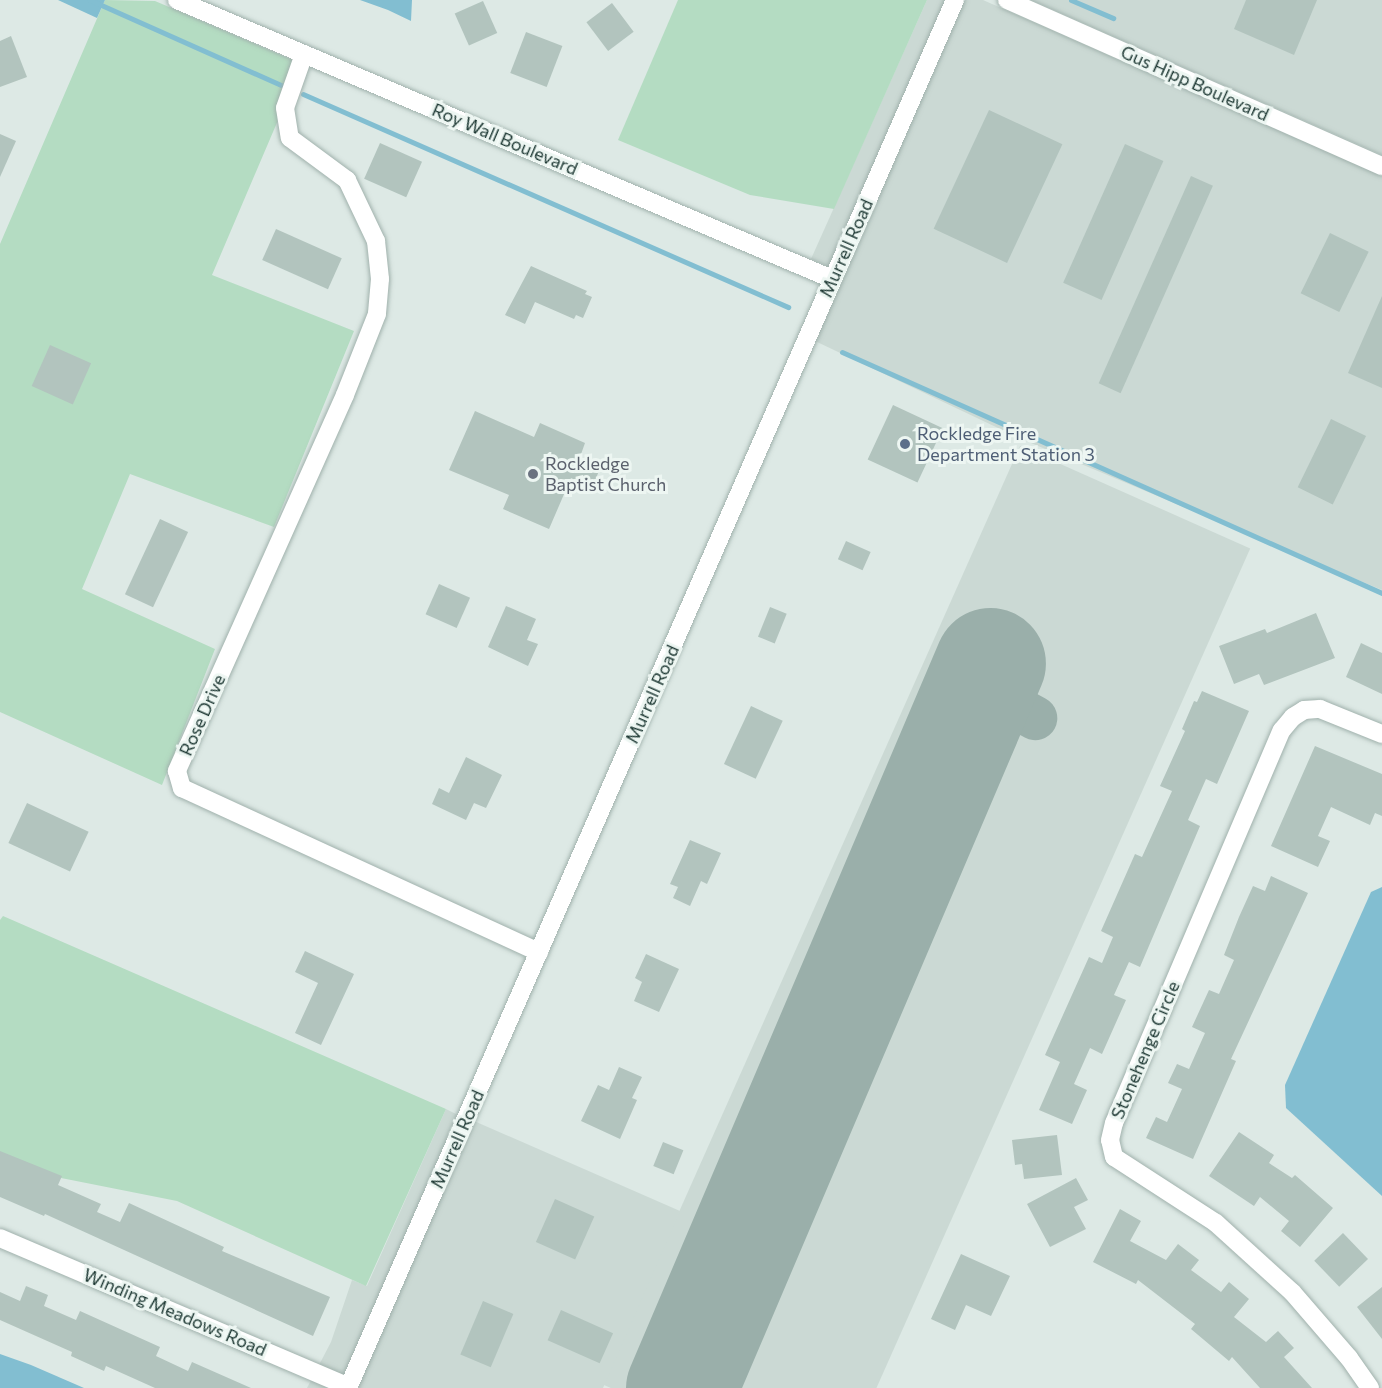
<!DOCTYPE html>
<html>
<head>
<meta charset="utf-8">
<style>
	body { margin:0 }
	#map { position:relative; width:1382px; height:1388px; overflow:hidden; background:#dde9e5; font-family:Commissioner,sans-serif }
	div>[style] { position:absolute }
	.built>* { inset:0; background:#cbd9d4; transform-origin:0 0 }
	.green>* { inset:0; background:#b4dcc2 }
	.water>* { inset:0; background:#82bed1 }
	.stream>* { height:5px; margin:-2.5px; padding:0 2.5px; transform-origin:2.5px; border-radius:2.5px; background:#82bed1 }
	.taxiway>* { height:44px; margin:-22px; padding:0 22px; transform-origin:22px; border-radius:22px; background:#9aafaa }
	.runway>* { height:111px; margin:-55.5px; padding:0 55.5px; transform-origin:55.5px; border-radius:55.5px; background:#9aafaa }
	.building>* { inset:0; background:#b2c4be; transform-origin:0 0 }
	.roads { filter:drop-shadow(0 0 2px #a0b1ac) drop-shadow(0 0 2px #a0b1ac) }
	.street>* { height:18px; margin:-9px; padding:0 9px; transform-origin:9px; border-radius:9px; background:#fff }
	.secondary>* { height:18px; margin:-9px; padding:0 9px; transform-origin:9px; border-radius:9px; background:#fff }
	.dots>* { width:16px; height:16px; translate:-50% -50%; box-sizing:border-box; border:3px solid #edf6f2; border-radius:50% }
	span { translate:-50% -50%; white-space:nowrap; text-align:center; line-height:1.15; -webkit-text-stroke:6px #edf6f2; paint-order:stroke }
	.street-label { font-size:18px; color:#1e3934 }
	.service-label { font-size:18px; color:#4e5e75 }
	.left { translate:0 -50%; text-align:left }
	.worship-label { font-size:18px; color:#5b616d }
</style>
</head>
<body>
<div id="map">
	<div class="built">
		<i style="clip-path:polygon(927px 0,946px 0,829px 267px,811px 259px)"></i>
		<i style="clip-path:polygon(964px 0,983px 0,1382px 176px,1382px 590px,1019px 438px,815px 341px)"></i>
		<i style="clip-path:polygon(1031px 0,1382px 0,1382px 155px)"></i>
		<i style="left:1020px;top:446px;width:252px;height:1027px;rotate:24deg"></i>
		<i style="clip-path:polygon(446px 1109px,458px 1115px,339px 1388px,307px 1388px,331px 1342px,352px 1280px,367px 1286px)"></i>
		<i style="clip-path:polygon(474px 1121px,680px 1211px,603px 1388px,357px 1388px)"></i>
	</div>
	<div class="green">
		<i style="clip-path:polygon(105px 0,155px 1px,302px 64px,212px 275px,354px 331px,274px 527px,130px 474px,82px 589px,215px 649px,162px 785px,0 712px,0 244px)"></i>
		<i style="clip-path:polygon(678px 0,927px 0,834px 209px,750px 195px,618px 140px)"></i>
		<i style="clip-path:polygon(3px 916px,446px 1109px,366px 1286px,177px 1201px,51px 1176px,0 1154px,0 920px)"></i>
	</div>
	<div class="water">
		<i style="clip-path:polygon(58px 0,105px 0,97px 18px)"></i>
		<i style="clip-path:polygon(360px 0,412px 0,411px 21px,388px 10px)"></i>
		<i style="clip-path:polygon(1382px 887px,1382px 1196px,1286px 1108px,1285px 1085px,1371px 892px)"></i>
		<i style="clip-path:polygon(0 1354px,31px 1365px,84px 1388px,0 1388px)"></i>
	</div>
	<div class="stream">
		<i style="left:90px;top:0;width:209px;rotate:24deg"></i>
		<i style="left:1071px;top:0;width:46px;rotate:23.2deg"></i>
		<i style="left:303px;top:94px;width:530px;rotate:23.71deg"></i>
		<i style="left:842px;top:352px;width:591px;rotate:24.05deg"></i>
	</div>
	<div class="taxiway">
		<i style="left:980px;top:688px;width:63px;rotate:28.6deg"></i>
	</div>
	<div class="runway">
		<i style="left:681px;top:1388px;width:788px;rotate:-66.92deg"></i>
	</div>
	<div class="building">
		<i style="clip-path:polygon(1246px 0,1317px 0,1294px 55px,1234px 29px)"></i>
		<i style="left:483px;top:1px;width:35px;height:31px;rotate:66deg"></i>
		<i style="left:612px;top:3px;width:36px;height:32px;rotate:53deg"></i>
		<i style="left:526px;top:32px;width:39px;height:44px;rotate:21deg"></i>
		<i style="clip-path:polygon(11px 36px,27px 77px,0 87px,0 41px)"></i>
		<i style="left:989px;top:110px;width:81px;height:131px;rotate:25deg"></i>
		<i style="clip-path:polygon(0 134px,16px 141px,0 177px)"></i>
		<i style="left:380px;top:143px;width:46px;height:39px;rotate:24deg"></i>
		<i style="left:1125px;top:144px;width:42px;height:152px;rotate:24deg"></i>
		<i style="left:1191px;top:176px;width:24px;height:227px;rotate:24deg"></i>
		<i style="left:276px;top:229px;width:72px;height:34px;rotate:24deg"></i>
		<i style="left:1330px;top:233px;width:43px;height:67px;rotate:26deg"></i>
		<i style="clip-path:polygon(531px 266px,587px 291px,585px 294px,592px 297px,583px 318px,576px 315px,574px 319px,535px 302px,525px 324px,505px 315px)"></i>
		<i style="clip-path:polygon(1382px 296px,1382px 388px,1348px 373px)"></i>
		<i style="left:50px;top:345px;width:45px;height:45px;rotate:24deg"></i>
		<i style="left:893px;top:405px;width:55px;height:60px;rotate:25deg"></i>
		<i style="clip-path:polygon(475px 411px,534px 437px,540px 423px,585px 443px,580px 457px,601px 466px,592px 488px,571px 478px,549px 529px,503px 509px,509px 495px,449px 470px)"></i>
		<i style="left:1331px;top:419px;width:39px;height:76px;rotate:26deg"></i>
		<i style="left:160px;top:519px;width:31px;height:83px;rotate:25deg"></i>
		<i style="left:846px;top:541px;width:27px;height:20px;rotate:24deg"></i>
		<i style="left:439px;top:584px;width:34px;height:33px;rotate:24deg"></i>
		<i style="clip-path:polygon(506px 606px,536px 619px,527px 640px,538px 644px,528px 666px,488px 647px)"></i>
		<i style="left:770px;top:607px;width:18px;height:32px;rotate:22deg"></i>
		<i style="clip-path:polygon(1316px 613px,1335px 658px,1264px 685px,1259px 674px,1234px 684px,1219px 646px,1265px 629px,1267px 633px)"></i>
		<i style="clip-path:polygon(1361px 643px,1382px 653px,1382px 694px,1346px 677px)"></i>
		<i style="clip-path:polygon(1202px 691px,1249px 711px,1217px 784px,1206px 779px,1188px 820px,1200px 826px,1140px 967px,1129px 962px,1114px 995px,1126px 1000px,1102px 1054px,1090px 1048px,1074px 1084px,1087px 1090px,1072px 1124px,1039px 1110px,1060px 1062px,1045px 1055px,1089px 957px,1102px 963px,1113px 937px,1101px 931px,1135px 854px,1142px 857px,1172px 791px,1160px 786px,1185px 731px,1182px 729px,1194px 701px,1197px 702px)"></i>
		<i style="left:751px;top:706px;width:35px;height:64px;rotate:25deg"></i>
		<i style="clip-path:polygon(1315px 746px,1382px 774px,1382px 816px,1375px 813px,1370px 825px,1331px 807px,1318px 836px,1330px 841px,1318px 867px,1271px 846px)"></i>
		<i style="clip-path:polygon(466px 757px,502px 775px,486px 808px,474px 803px,466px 820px,432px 804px,439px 788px,449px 793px)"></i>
		<i style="left:27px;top:803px;width:68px;height:44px;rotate:25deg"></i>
		<i style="clip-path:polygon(690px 840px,721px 853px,707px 884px,701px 881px,690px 906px,673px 898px,678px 887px,670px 884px)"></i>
		<i style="clip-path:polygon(1271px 876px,1308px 893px,1231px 1059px,1236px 1061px,1193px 1159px,1146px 1138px,1156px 1117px,1167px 1122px,1182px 1089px,1168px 1083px,1177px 1064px,1189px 1069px,1205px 1033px,1192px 1027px,1209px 990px,1219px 994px,1234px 960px,1224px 955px,1239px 917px,1253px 886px,1265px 891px)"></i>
		<i style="clip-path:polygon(305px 951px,354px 974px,321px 1045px,295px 1033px,318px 983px,295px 972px)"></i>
		<i style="clip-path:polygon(646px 954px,679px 969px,659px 1012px,634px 1001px,642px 982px,635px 978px)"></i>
		<i style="clip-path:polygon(619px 1067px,642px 1077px,632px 1098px,637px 1100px,620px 1139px,581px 1121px,598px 1085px,609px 1090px)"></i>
		<i style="clip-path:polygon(1239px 1132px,1274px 1155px,1269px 1163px,1292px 1178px,1295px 1175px,1333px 1208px,1300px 1247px,1281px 1231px,1289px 1221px,1260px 1197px,1254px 1206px,1209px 1176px)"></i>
		<i style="clip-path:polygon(1057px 1135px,1062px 1175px,1024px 1179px,1022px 1164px,1015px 1165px,1012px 1140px)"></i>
		<i style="left:663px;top:1142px;width:22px;height:26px;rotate:22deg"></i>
		<i style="clip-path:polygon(0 1151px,62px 1176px,58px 1185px,101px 1204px,97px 1212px,120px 1222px,129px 1203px,224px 1247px,222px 1251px,330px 1297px,313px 1336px,45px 1214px,44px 1216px,0 1197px)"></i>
		<i style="clip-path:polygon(1076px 1178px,1088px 1200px,1074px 1207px,1086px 1229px,1050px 1247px,1027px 1204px)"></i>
		<i style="left:555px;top:1199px;width:43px;height:47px;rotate:24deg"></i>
		<i style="clip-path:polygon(1120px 1209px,1141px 1221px,1130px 1241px,1166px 1260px,1178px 1244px,1199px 1260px,1191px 1270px,1221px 1292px,1229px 1282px,1249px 1299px,1234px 1317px,1266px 1342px,1278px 1331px,1294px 1348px,1284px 1357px,1312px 1388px,1260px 1388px,1232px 1357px,1229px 1361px,1191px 1329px,1195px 1324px,1138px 1280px,1136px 1284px,1093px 1262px)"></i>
		<i style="left:1343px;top:1233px;width:36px;height:40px;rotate:46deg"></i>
		<i style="clip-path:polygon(961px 1254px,1010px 1276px,991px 1316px,966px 1305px,955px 1330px,931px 1319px)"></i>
		<i style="clip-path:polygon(26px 1286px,48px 1295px,44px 1306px,76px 1320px,80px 1311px,160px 1347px,156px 1356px,188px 1371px,192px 1362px,251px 1388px,155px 1388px,106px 1366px,104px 1371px,71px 1356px,72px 1352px,0 1320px,0 1292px,20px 1301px)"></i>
		<i style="clip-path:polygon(1382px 1287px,1382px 1339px,1357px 1307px)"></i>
		<i style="left:483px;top:1301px;width:33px;height:58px;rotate:23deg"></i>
		<i style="left:561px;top:1310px;width:57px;height:33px;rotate:24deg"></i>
	</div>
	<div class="roads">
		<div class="street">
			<i style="left:304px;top:54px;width:57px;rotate:109.4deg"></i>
			<i style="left:285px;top:108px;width:30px;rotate:81deg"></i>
			<i style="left:290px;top:138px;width:71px;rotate:36.4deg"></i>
			<i style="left:347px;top:180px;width:68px;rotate:64.6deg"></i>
			<i style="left:376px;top:241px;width:38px;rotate:84deg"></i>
			<i style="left:380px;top:279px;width:35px;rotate:95deg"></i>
			<i style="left:377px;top:314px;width:87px;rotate:111.6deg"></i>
			<i style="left:345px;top:395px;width:412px;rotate:114.1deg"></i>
			<i style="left:177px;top:771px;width:18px;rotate:74deg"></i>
			<i style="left:182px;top:788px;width:393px;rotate:24.7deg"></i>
			<i style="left:0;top:1238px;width:379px;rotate:23.1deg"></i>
			<i style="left:1370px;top:1388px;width:37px;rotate:-125deg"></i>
			<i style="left:1349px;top:1358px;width:87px;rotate:-130.8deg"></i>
			<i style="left:1292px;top:1292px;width:103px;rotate:-137.8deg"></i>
			<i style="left:1216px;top:1223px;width:121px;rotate:-147.1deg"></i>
			<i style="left:1114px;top:1157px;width:17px;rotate:-103deg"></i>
			<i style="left:1110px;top:1140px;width:17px;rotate:-77deg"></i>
			<i style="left:1114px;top:1123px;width:427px;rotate:-66.9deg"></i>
			<i style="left:1282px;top:730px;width:17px;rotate:-50deg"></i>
			<i style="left:1293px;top:717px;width:13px;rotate:-32deg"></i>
			<i style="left:1304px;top:710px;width:16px;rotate:-4deg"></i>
			<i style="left:1320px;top:709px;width:67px;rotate:22deg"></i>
		</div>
		<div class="secondary">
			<i style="left:177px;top:0;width:712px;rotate:23.07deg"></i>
			<i style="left:1007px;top:0;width:410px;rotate:23.9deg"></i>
			<i style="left:348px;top:1388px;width:1515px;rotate:-66.38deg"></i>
		</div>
	</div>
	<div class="dots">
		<i style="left:905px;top:444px;background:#5c6f8a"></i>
		<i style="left:533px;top:474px;background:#6b7280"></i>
	</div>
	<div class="street-label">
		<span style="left:1195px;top:83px;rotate:24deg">Gus Hipp Boulevard</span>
		<span style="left:505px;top:139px;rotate:23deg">Roy Wall Boulevard</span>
		<span style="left:846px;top:248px;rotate:-66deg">Murrell Road</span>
		<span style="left:652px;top:694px;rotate:-66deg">Murrell Road</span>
		<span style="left:202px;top:715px;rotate:-66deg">Rose Drive</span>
		<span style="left:1145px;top:1050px;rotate:-67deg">Stonehenge Circle</span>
		<span style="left:457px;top:1139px;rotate:-66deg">Murrell Road</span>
		<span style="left:175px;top:1312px;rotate:23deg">Winding Meadows Road</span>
	</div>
	<div class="service-label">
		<span class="left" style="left:917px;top:444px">Rockledge Fire<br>Department Station 3</span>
	</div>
	<div class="worship-label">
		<span class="left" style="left:545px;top:474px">Rockledge<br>Baptist Church</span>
	</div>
</div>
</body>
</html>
